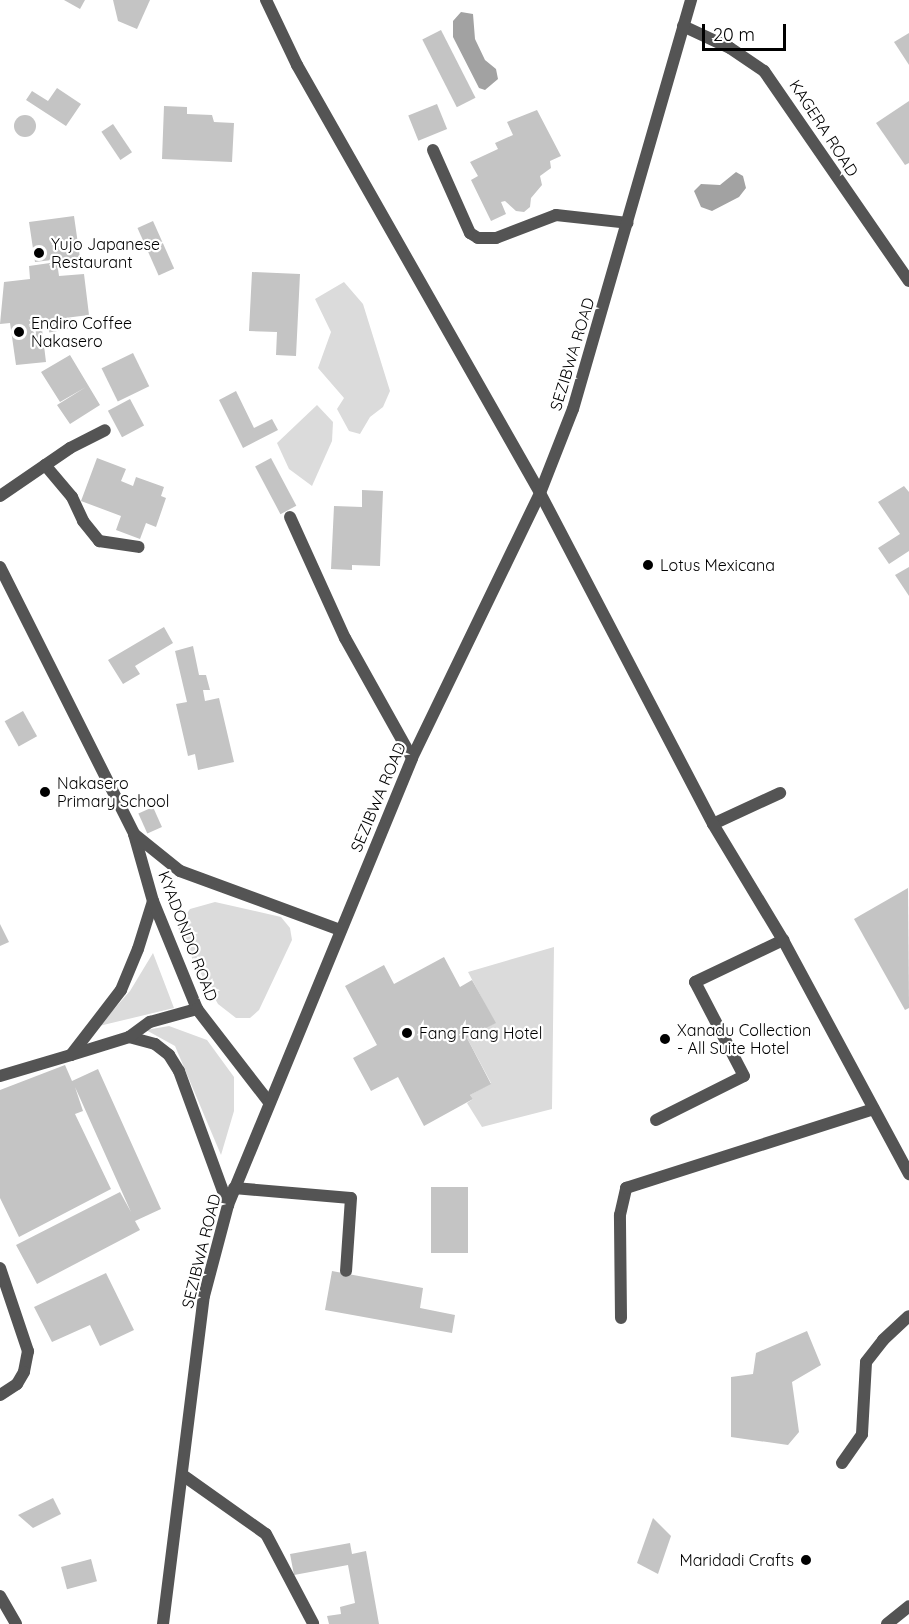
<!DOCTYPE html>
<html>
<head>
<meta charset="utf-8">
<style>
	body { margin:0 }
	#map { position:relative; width:909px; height:1624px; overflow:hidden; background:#fff; font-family:Quicksand,sans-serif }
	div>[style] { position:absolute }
	.green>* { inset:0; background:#dbdbdb }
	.water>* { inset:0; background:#a2a2a2 }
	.building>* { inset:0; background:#c4c4c4; transform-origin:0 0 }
	.round { border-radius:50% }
	.service>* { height:12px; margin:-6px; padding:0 6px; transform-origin:6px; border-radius:6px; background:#545454 }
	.minor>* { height:12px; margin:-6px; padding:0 6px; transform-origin:6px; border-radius:6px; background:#545454 }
	.tertiary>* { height:12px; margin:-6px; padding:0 6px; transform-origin:6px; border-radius:6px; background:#545454 }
	.dots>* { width:16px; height:16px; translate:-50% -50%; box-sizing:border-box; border:3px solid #fff; border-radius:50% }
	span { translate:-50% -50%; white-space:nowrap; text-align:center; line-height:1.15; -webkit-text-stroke:4.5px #fff; paint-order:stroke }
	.street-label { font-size:16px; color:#000 }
	.poi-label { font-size:16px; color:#000 }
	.left { translate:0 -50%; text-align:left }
	.right { translate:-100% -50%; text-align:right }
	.scale { position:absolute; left:702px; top:24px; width:84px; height:27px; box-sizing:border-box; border:3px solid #000; border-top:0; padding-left:8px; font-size:18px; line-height:21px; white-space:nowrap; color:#000; -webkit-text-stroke:4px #fff; paint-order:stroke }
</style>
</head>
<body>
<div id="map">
	<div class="green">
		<i style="clip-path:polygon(344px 282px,363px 304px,390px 391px,383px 407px,370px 417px,360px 434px,349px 431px,337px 409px,344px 398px,318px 368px,331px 332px,315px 299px)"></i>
		<i style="clip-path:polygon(317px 405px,333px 422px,332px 441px,312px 486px,289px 469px,277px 443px)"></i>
		<i style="clip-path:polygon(215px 902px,281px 917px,290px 928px,292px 940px,259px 1010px,250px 1018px,236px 1018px,218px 1004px,181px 938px,178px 926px,190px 909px)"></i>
		<i style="clip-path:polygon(554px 947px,552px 1109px,482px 1127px,467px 1103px,473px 1099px,470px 1095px,491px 1083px,467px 1038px,495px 1023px,468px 972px)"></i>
		<i style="clip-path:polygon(153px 953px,174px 1008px,99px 1026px,130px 991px)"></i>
		<i style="clip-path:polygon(169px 1026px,207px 1040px,234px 1077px,234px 1111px,221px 1155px,175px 1046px,146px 1030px)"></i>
	</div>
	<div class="water">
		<i style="clip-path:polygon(461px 12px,473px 14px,475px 39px,485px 60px,496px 69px,498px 79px,485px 90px,479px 88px,453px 37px,453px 21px)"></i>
		<i style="clip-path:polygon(736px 172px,743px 176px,746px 188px,739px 197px,712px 211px,701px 207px,694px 191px,701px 184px,720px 185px)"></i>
	</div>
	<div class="building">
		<i style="clip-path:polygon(64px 0,85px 0,80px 9px)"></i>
		<i style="clip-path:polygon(113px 0,150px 0,137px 29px,118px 21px)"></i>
		<i style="left:441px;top:30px;width:76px;height:21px;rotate:63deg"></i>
		<i style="clip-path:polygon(909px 33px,909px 65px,894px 42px)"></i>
		<i style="clip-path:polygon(57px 88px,81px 104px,66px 126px,26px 100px,32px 91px,48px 101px)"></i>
		<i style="clip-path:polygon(909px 101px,909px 163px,905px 165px,876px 123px)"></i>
		<i style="left:437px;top:104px;width:27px;height:31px;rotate:68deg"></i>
		<i style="clip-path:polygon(164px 106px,187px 107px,187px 114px,212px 115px,214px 122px,234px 123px,232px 162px,162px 159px)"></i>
		<i style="clip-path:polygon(537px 110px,561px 156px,550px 161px,551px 168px,540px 176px,542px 185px,531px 198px,530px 207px,524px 212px,516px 211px,505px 201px,501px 202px,506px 214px,491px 221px,471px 180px,478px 176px,470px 162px,498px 149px,495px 143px,513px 135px,507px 122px)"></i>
		<i class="round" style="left:14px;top:115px;width:22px;height:22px"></i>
		<i style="left:113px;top:124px;width:34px;height:14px;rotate:56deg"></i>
		<i style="clip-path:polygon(74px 216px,81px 265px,61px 267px,60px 259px,35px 262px,29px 222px)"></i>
		<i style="left:153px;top:221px;width:52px;height:17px;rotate:66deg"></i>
		<i style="clip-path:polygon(57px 262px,59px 276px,84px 274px,89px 315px,41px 321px,46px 362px,16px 365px,10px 323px,0 324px,4px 282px,30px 279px,29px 266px)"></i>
		<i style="clip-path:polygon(252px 272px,300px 274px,296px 356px,276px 355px,277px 332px,249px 331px)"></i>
		<i style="left:72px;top:318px;width:10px;height:25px;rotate:79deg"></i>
		<i style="left:133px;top:353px;width:37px;height:35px;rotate:64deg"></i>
		<i style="clip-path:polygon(70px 355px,100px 405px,70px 424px,57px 405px,86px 387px,60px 402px,41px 372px)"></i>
		<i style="clip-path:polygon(236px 391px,254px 428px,272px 419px,278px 430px,243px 448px,219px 400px)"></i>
		<i style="left:130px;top:399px;width:30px;height:25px;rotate:62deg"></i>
		<i style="clip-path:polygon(97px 458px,126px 469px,121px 481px,133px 486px,136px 477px,164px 487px,161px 496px,166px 498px,156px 527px,146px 523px,140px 539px,116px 530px,121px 516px,81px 501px)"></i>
		<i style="left:271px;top:458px;width:54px;height:18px;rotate:62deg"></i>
		<i style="clip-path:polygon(904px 486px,909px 492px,909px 551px,889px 564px,878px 548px,900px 534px,878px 502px)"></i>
		<i style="clip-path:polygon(362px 490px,383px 491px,380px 566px,352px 565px,352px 570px,331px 569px,334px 506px,362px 507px)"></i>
		<i style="clip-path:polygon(909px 567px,909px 596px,895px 575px)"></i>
		<i style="clip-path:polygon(164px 627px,173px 643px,135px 666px,140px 674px,123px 684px,108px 660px)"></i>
		<i style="clip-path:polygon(193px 646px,199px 675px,206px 675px,210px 690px,203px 690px,205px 701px,219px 698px,234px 762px,198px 770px,195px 754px,188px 756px,176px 704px,187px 702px,175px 651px)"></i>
		<i style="left:23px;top:711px;width:29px;height:21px;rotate:61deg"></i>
		<i style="left:153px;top:807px;width:22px;height:16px;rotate:66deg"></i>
		<i style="clip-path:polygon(908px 888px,909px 1008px,905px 1010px,854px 919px)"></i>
		<i style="clip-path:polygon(0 924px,9px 942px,0 946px)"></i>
		<i style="clip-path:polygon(444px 957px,460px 987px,472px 980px,496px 1023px,467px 1038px,491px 1084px,470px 1095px,473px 1099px,424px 1126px,398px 1077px,371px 1091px,353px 1058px,377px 1045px,345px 986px,384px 965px,394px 984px)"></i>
		<i style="clip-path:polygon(65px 1065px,72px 1081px,98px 1069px,161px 1209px,135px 1221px,140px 1230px,37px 1284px,16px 1245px,120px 1192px,131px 1212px,75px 1087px,83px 1111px,75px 1114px,111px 1189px,19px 1237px,0 1198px,0 1090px)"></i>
		<i style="left:431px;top:1187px;width:37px;height:66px"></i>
		<i style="clip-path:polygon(332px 1271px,423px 1288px,420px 1308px,455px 1315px,452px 1333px,325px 1310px)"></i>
		<i style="clip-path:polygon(106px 1273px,134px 1330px,100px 1346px,90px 1325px,52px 1342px,34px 1307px)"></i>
		<i style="clip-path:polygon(807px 1331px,821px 1365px,792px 1382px,799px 1432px,788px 1445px,731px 1437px,731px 1377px,753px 1374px,756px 1353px)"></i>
		<i style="clip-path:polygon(53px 1498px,61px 1514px,33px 1528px,18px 1515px)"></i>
		<i style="clip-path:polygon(653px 1518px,671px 1536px,658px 1574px,637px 1563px)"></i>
		<i style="clip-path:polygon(350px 1543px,352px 1554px,366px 1551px,379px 1624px,329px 1624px,327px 1616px,341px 1614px,340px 1607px,355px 1603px,348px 1565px,294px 1575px,290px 1554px)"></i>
		<i style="left:91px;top:1559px;width:23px;height:31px;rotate:75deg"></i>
	</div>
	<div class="service">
		<i style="left:433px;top:150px;width:91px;rotate:66deg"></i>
		<i style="left:470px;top:233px;width:9px;rotate:32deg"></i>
		<i style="left:478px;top:238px;width:18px"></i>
		<i style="left:496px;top:238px;width:64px;rotate:-21deg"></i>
		<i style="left:556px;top:215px;width:72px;rotate:6.3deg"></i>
		<i style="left:45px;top:465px;width:42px;rotate:49.8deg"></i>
		<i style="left:72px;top:497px;width:26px;rotate:65deg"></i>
		<i style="left:83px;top:521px;width:26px;rotate:51deg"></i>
		<i style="left:99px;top:541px;width:40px;rotate:8.5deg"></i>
		<i style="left:0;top:496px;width:85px;rotate:-34.4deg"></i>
		<i style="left:70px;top:448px;width:39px;rotate:-27deg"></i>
		<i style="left:290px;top:517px;width:133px;rotate:65.6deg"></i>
		<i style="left:345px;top:638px;width:137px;rotate:60.8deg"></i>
		<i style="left:713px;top:824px;width:74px;rotate:-24.8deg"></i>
		<i style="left:129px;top:1037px;width:27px;rotate:15deg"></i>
		<i style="left:155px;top:1044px;width:18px;rotate:38deg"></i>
		<i style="left:169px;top:1055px;width:19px;rotate:58deg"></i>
		<i style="left:179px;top:1071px;width:143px;rotate:69.9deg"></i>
		<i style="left:71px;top:1055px;width:61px;rotate:-17.2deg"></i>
		<i style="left:129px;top:1037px;width:26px;rotate:-36deg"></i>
		<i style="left:150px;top:1022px;width:49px;rotate:-15.5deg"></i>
		<i style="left:0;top:1076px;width:74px;rotate:-16.5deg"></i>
		<i style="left:71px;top:1055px;width:82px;rotate:-52.4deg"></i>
		<i style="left:121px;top:990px;width:44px;rotate:-67.5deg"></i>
		<i style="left:138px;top:949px;width:50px;rotate:-72.6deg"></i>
		<i style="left:656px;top:1120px;width:98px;rotate:-26.6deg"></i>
		<i style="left:744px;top:1076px;width:106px;rotate:-117.5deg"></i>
		<i style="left:695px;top:982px;width:98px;rotate:-25.5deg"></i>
		<i style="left:234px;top:1188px;width:117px;rotate:4.9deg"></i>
		<i style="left:351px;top:1198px;width:73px;rotate:93.9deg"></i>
		<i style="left:0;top:1268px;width:88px;rotate:71.4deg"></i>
		<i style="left:28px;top:1351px;width:21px;rotate:101deg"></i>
		<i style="left:24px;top:1372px;width:14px;rotate:120deg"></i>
		<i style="left:17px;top:1384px;width:20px;rotate:147deg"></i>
		<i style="left:621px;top:1318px;width:103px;rotate:-90.6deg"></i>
		<i style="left:620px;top:1215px;width:28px;rotate:-77deg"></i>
		<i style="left:626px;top:1188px;width:260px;rotate:-17.7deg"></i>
		<i style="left:842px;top:1463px;width:35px;rotate:-55deg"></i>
		<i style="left:862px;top:1434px;width:72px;rotate:-86.8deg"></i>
		<i style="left:866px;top:1362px;width:28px;rotate:-52deg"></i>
		<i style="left:883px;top:1340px;width:35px;rotate:-43deg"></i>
		<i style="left:184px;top:1476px;width:100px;rotate:35.3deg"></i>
		<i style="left:266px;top:1534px;width:101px;rotate:62.2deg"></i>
	</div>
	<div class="minor">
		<i style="left:266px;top:0;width:72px;rotate:64.5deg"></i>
		<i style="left:297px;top:65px;width:492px;rotate:60.4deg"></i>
		<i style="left:540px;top:493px;width:373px;rotate:62.4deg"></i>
		<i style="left:713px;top:824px;width:135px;rotate:58.9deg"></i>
		<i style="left:783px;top:940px;width:266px;rotate:61.7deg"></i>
		<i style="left:683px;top:26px;width:52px;rotate:25.1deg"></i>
		<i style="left:730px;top:48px;width:41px;rotate:34.1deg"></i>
		<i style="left:764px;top:71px;width:255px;rotate:55.4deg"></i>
		<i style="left:0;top:567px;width:299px;rotate:63.3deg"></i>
		<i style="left:134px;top:834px;width:70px;rotate:74.2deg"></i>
		<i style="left:153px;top:901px;width:117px;rotate:67.8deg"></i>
		<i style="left:197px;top:1009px;width:116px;rotate:52.3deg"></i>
		<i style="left:134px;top:834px;width:59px;rotate:38.8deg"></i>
		<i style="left:180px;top:871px;width:171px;rotate:20.2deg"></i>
	</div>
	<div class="tertiary">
		<i style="left:0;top:1596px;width:32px;rotate:60deg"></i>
		<i style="left:163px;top:1624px;width:331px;rotate:-82.9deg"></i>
		<i style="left:204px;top:1296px;width:94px;rotate:-75.2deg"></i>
		<i style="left:228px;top:1205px;width:483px;rotate:-67.6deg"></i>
		<i style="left:412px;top:758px;width:294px;rotate:-64.2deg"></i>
		<i style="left:540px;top:493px;width:90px;rotate:-68.6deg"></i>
		<i style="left:573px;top:409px;width:426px;rotate:-73.9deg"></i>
		<i style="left:887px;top:1624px;width:28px;rotate:-39deg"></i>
	</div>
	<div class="dots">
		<i style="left:39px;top:253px;background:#000"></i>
		<i style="left:19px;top:332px;background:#000"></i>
		<i style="left:648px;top:565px;background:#000"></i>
		<i style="left:45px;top:792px;background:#000"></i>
		<i style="left:407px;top:1033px;background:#000"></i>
		<i style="left:665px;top:1039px;background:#000"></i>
		<i style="left:806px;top:1560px;background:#000"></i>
	</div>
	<div class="street-label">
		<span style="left:824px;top:128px;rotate:57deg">KAGERA ROAD</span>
		<span style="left:572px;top:354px;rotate:-73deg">SEZIBWA ROAD</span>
		<span style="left:378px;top:797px;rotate:-67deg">SEZIBWA ROAD</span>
		<span style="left:188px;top:936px;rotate:69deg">KYADONDO ROAD</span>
		<span style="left:201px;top:1251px;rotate:-76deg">SEZIBWA ROAD</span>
	</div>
	<div class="poi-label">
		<span class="left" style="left:51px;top:253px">Yujo Japanese<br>Restaurant</span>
		<span class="left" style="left:31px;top:332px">Endiro Coffee<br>Nakasero</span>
		<span class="left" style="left:660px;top:565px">Lotus Mexicana</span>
		<span class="left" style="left:57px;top:792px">Nakasero<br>Primary School</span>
		<span class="left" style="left:677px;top:1039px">Xanadu Collection<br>- All Suite Hotel</span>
		<span class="left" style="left:419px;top:1033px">Fang Fang Hotel</span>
		<span class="right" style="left:794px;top:1560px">Maridadi Crafts</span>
	</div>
	<div class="scale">20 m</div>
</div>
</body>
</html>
